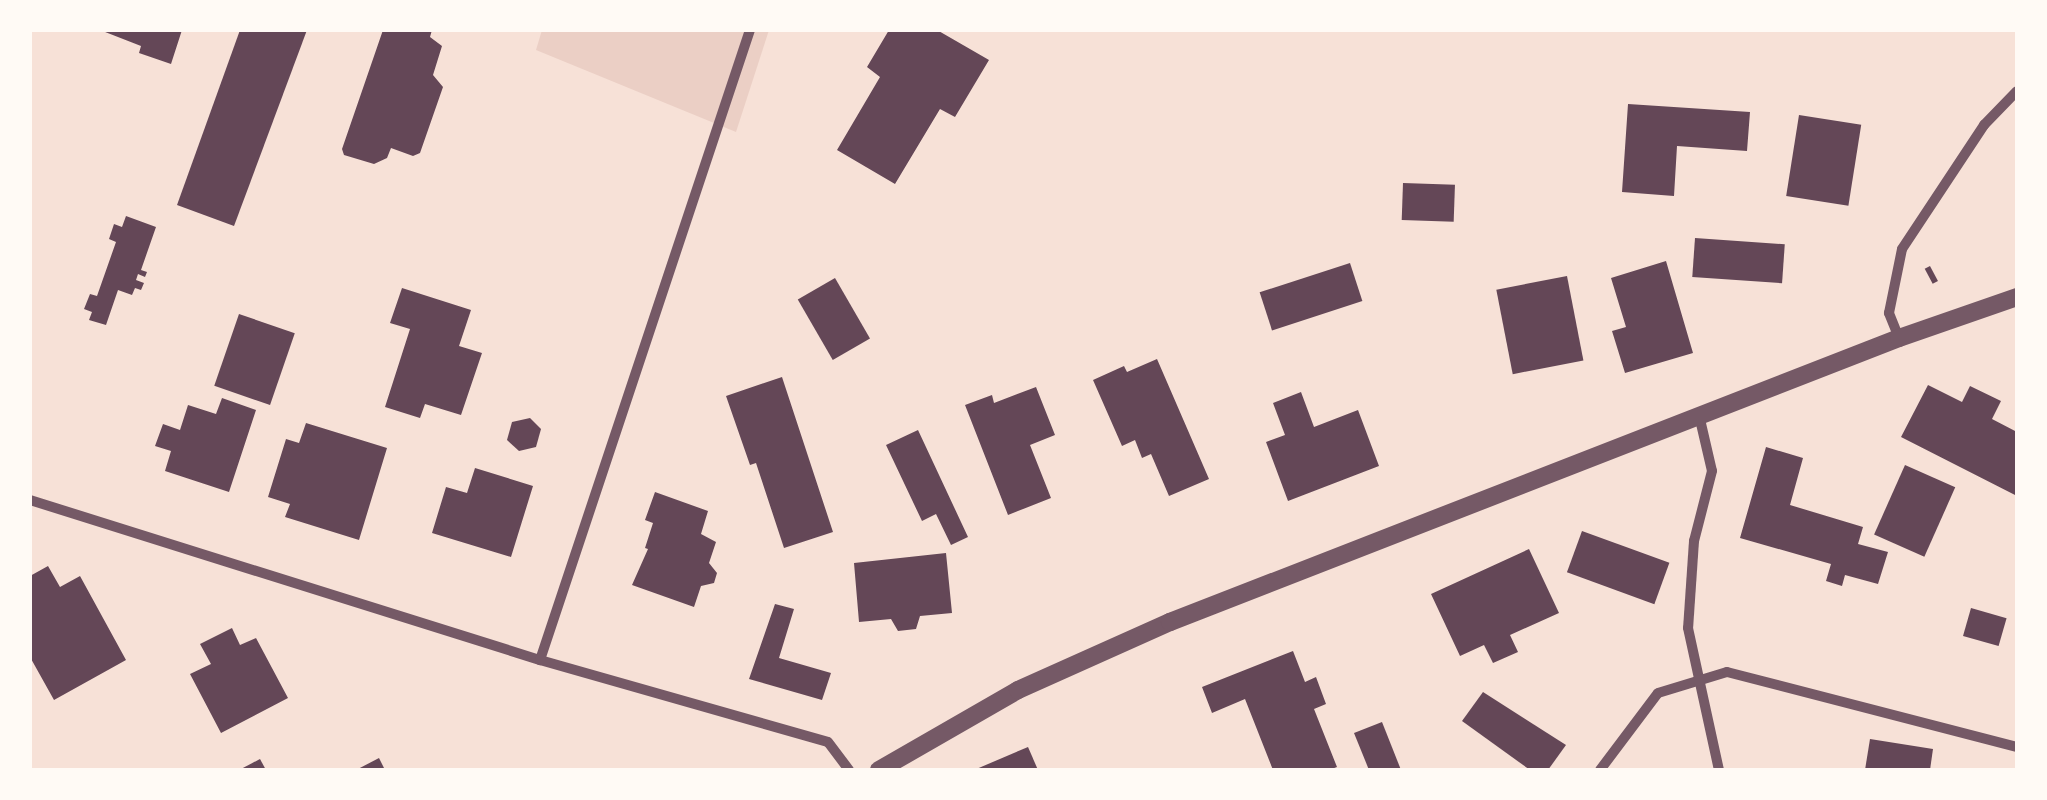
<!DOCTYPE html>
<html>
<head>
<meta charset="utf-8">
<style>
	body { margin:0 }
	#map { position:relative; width:2047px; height:800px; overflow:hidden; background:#f7e1d7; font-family:"Fira Sans Condensed",sans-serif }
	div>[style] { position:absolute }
	.green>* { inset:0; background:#ebcfc5 }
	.building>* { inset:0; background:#644757; transform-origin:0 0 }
	.minor>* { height:10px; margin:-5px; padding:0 5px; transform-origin:5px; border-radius:5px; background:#755966 }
	.tertiary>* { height:18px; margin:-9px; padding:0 9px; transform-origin:9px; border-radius:9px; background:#755966 }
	span { translate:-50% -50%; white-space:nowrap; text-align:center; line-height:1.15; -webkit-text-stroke:9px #fffaf5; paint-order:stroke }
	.frame { position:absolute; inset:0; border:32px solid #fffaf5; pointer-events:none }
</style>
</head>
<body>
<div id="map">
	<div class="green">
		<i style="clip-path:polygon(542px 30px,769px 30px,736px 132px,536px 50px)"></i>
	</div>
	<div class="building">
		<i style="clip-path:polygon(100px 30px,182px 30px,171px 64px,139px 53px,141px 46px)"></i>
		<i style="clip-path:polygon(240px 30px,307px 30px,234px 226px,177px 205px)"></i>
		<i style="clip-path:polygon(383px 30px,432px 30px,430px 37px,442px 46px,433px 75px,443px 87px,420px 153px,413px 156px,391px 148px,387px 158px,374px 164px,344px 155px,342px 149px)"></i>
		<i style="clip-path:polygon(889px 30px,937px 30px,989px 60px,955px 117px,940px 109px,895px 184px,837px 150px,880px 77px,867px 67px)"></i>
		<i style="clip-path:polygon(1628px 104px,1750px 112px,1747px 151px,1677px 146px,1674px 196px,1622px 192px)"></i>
		<i style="left:1799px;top:115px;width:63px;height:82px;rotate:9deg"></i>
		<i style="left:1403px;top:183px;width:52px;height:37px;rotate:2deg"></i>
		<i style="clip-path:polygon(126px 216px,156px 227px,141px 270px,147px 272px,145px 277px,138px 274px,136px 280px,144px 283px,141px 290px,135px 288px,132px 295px,118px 290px,106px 325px,89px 320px,92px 312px,84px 309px,90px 294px,97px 296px,116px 242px,109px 239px,114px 224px,122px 227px)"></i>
		<i style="left:1695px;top:238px;width:90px;height:39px;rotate:4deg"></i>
		<i style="clip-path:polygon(1666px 261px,1693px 353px,1625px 373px,1612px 331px,1626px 327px,1611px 278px)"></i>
		<i style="left:1350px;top:263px;width:40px;height:95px;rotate:72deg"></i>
		<i style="left:1930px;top:266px;width:17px;height:6px;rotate:62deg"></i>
		<i style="left:1567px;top:276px;width:86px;height:72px;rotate:79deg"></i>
		<i style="left:835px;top:278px;width:70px;height:43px;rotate:60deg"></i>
		<i style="clip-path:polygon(402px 288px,471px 310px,459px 346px,482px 353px,461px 415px,425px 404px,420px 418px,385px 407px,410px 329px,390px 323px)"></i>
		<i style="left:239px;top:314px;width:59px;height:76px;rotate:19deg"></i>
		<i style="clip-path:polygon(1157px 359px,1209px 479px,1169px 496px,1151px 454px,1142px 458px,1135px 440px,1122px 446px,1093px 380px,1124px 366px,1127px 372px)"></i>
		<i style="clip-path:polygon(782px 377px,833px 532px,784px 548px,756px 463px,750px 465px,726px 396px)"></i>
		<i style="clip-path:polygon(1928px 385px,1962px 402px,1970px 386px,2001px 401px,1992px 419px,2017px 432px,2017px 496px,1901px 437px)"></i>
		<i style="clip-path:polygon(1036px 387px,1055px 435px,1030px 445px,1051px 498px,1008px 515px,965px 405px,992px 395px,994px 403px)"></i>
		<i style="clip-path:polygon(1301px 392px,1314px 427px,1358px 410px,1379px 466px,1288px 501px,1266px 442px,1285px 435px,1273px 403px)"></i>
		<i style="clip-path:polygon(222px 398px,256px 410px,229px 492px,165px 471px,171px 451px,155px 446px,163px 424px,180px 430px,188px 405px,216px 414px)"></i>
		<i style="clip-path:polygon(530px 418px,541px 429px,536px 447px,519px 451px,507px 440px,512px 422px)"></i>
		<i style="clip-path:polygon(306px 423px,387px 448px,359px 540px,285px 517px,290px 504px,268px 497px,286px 439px,299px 443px)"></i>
		<i style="clip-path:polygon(918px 430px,968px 537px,951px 545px,936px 514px,922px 521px,886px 445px)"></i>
		<i style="clip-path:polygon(1766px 447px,1803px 458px,1790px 505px,1863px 527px,1858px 544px,1888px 552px,1878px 584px,1845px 575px,1842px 586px,1826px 581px,1831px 564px,1740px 538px)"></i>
		<i style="left:1905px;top:465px;width:55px;height:76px;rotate:24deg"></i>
		<i style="clip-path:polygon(475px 468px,533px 486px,511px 557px,432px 533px,446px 487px,467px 493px)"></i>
		<i style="clip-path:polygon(655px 492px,708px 511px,701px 534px,716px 542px,709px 563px,717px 573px,714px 583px,701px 586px,694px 607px,632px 585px,648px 549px,645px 548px,653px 523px,645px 520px)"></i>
		<i style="left:1582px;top:531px;width:93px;height:44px;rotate:20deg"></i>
		<i style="clip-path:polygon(1529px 549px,1559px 613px,1510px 635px,1518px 652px,1493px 663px,1484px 645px,1460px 656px,1431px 594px)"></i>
		<i style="clip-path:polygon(946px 553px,952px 613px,920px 616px,916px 629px,898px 631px,891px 619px,859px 622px,854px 563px)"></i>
		<i style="clip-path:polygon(48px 566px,60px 587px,80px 576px,126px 660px,54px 700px,30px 657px,30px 576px)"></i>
		<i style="clip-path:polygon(775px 604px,794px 609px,779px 658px,831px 673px,822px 700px,749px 679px)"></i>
		<i style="left:1971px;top:608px;width:37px;height:29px;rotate:16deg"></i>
		<i style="clip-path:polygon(232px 628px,240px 645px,256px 638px,288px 698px,221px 733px,190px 674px,211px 664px,200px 644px)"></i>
		<i style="clip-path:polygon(1293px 651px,1305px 682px,1316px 677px,1326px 704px,1314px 709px,1337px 767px,1329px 770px,1273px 770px,1245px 699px,1212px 713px,1202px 687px)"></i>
		<i style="clip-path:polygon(1483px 692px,1566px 745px,1548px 770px,1530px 770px,1462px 721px)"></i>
		<i style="clip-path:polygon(1382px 722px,1401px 770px,1369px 770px,1354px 733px)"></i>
		<i style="clip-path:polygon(1870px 739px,1933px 749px,1930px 770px,1865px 770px)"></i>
		<i style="clip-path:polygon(1028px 747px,1038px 770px,974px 770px)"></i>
		<i style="clip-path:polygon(379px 758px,385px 770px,356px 770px)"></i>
		<i style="clip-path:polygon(260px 759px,266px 770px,239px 770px)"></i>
	</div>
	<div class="minor">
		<i style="left:1899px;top:338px;width:27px;rotate:-112deg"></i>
		<i style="left:1889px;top:313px;width:65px;rotate:-78.5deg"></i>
		<i style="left:1902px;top:249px;width:149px;rotate:-56.5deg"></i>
		<i style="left:1984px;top:125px;width:47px;rotate:-45.9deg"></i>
		<i style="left:1699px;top:415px;width:57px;rotate:76.9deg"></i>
		<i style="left:1712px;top:471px;width:72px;rotate:104.4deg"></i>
		<i style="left:1694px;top:541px;width:87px;rotate:93.9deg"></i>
		<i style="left:1688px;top:628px;width:145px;rotate:77.7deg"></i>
		<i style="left:30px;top:500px;width:535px;rotate:17.42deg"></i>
		<i style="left:540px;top:660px;width:299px;rotate:15.9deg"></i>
		<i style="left:828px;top:742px;width:35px;rotate:53deg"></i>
		<i style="left:540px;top:660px;width:664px;rotate:-71.57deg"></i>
		<i style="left:1600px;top:770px;width:96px;rotate:-53deg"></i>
		<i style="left:1658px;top:693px;width:72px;rotate:-16.9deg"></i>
		<i style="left:1727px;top:672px;width:300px;rotate:14.5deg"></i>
	</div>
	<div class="tertiary">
		<i style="left:879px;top:770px;width:160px;rotate:-29.9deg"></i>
		<i style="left:1018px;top:690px;width:167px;rotate:-24.1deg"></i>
		<i style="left:1170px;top:622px;width:782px;rotate:-21.28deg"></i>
		<i style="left:1899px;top:338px;width:125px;rotate:-19.2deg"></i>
	</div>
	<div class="frame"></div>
</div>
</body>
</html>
